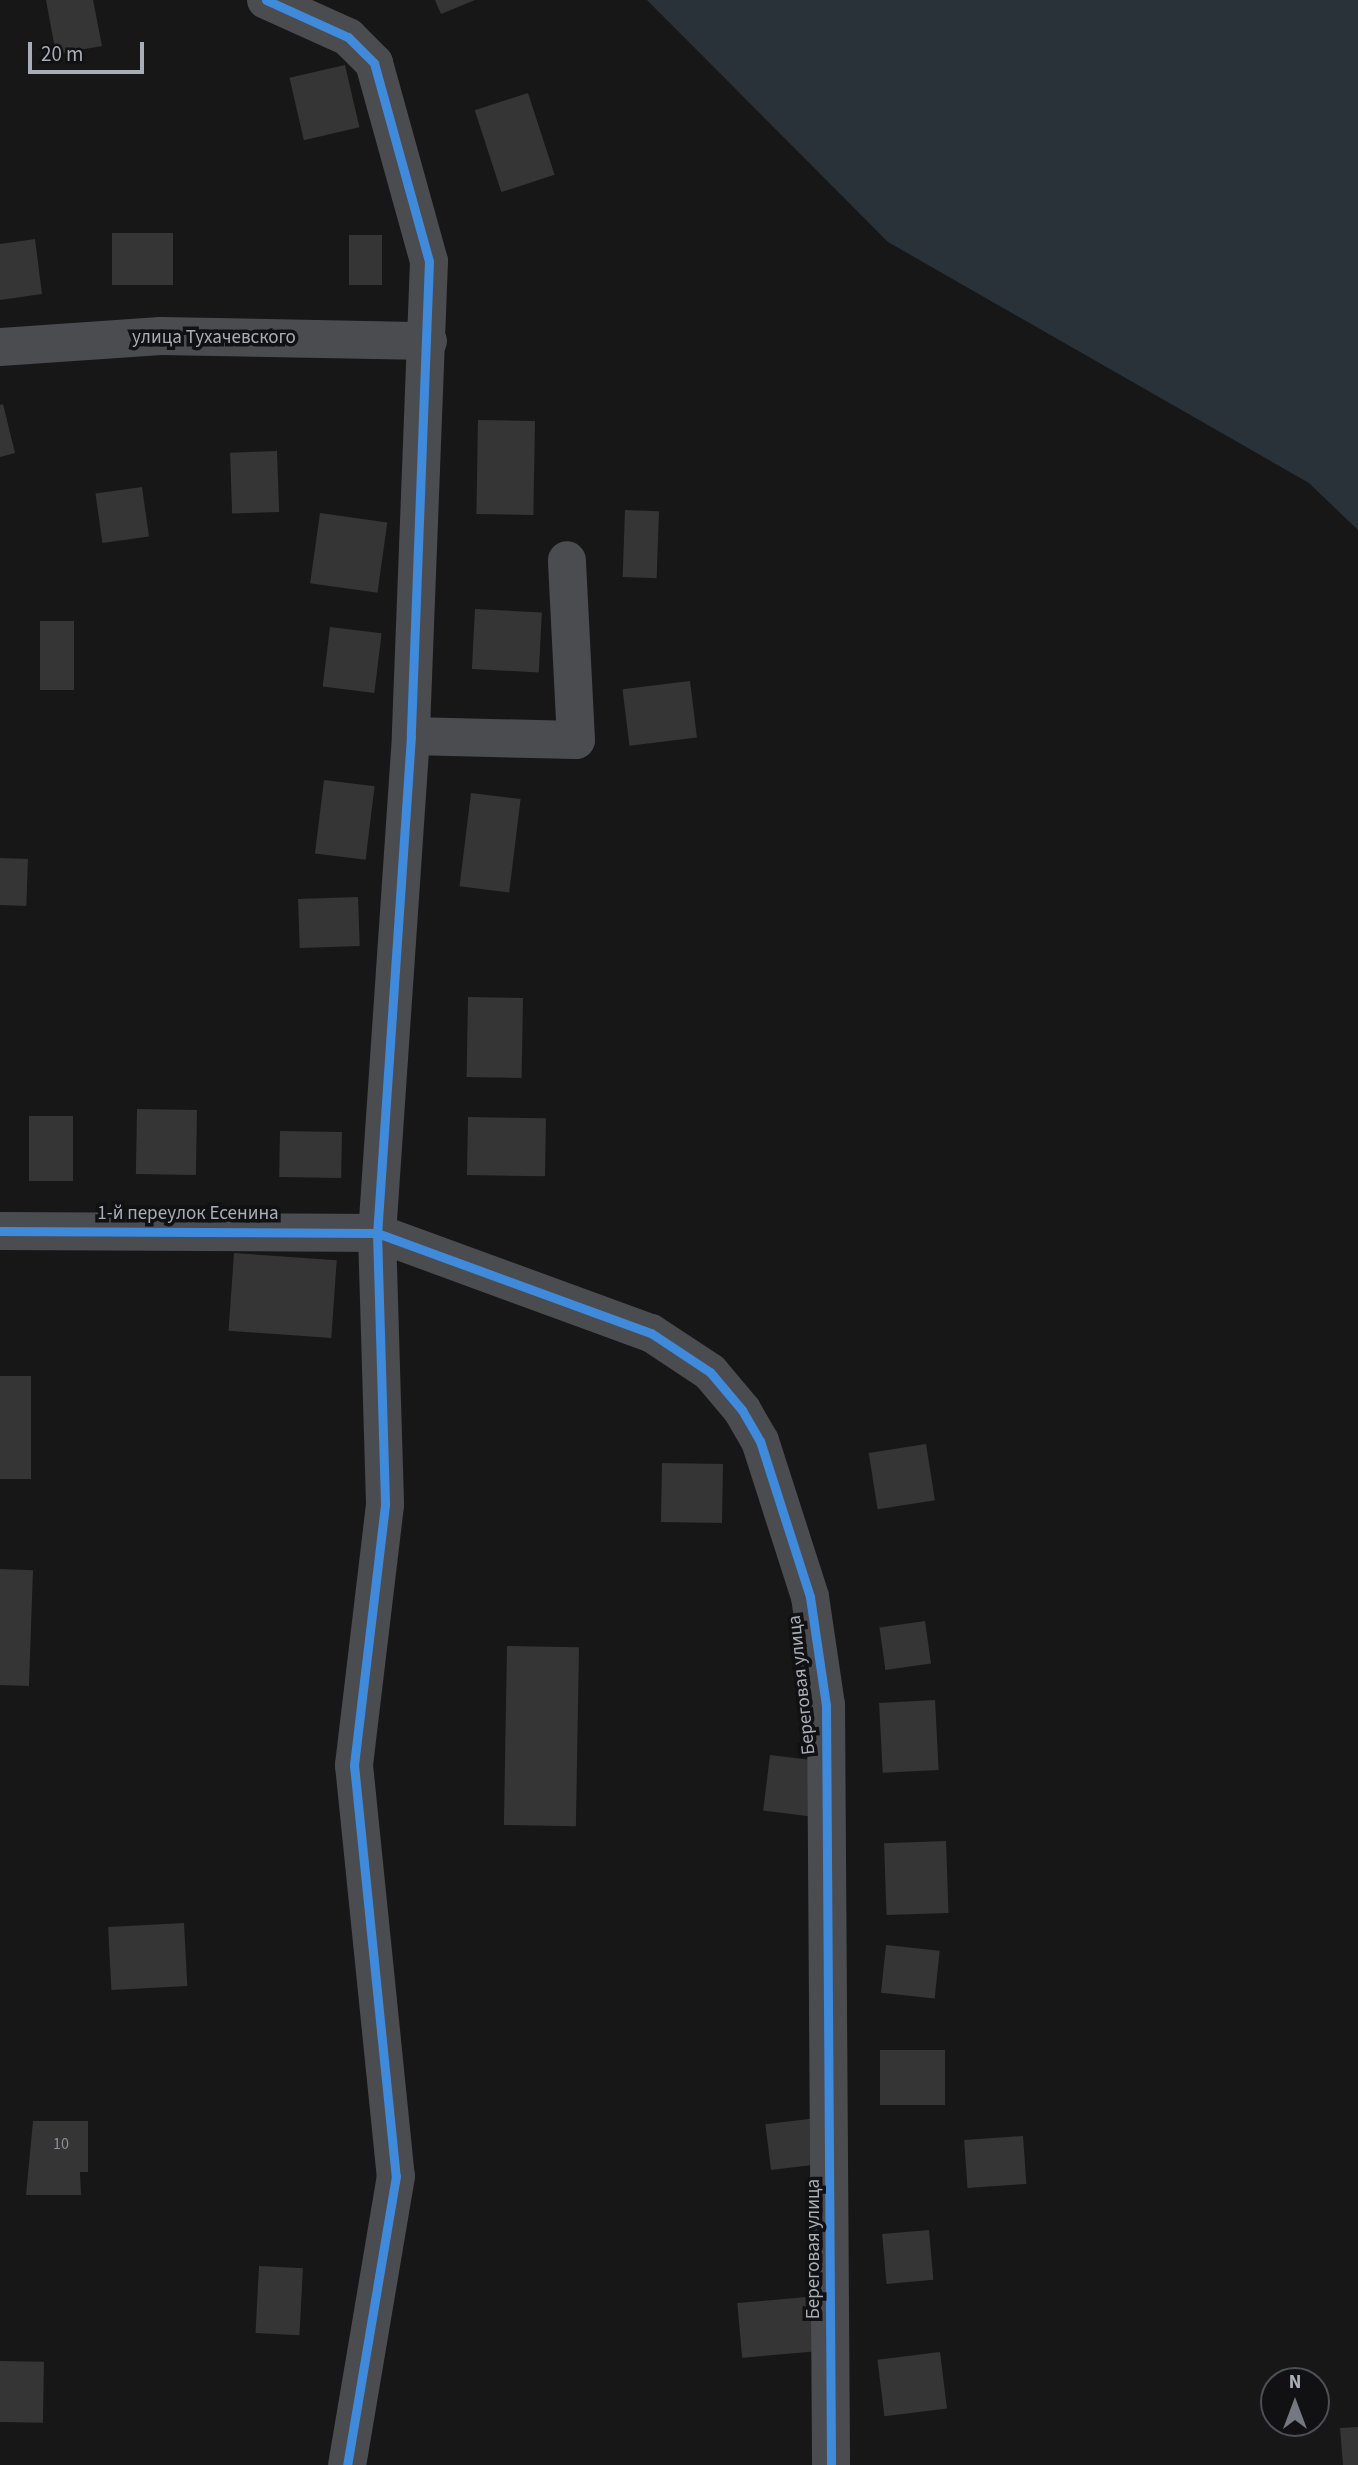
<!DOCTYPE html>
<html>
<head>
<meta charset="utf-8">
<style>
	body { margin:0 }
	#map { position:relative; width:1358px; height:2465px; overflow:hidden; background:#171717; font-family:"Source Sans 3",sans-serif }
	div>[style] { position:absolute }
	.water>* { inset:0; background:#2a3239 }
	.building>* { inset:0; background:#353536; transform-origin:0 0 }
	.minor>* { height:38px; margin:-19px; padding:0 19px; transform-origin:19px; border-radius:19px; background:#4b4c50 }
	.cycleway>* { height:9px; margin:-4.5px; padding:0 4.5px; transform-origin:4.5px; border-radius:4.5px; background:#408adc }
	span { translate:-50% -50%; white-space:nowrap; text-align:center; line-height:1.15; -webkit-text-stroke:7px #111113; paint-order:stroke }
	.number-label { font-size:16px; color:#8b8f98 }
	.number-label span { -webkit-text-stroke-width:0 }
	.street-label { font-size:19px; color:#a8adb8 }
	.north { position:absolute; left:1260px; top:2367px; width:70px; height:70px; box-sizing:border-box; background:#111113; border:2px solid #4d4f55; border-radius:50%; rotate:0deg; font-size:19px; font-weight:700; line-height:28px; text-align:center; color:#a8adb8 }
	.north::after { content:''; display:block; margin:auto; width:24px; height:32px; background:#757880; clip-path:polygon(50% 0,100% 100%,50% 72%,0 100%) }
	.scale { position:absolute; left:28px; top:42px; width:116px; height:32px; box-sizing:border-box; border:4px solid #a8adb8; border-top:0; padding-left:9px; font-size:21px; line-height:24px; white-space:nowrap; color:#a8adb8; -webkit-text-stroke:5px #111113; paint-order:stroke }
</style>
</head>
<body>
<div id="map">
	<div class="water">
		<i style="clip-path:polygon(647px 0,1358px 0,1358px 530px,1309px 483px,888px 242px)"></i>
	</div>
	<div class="building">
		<i style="clip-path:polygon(46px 0,93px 0,102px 46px,56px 54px)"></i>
		<i style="clip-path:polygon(435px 0,475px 0,441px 14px)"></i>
		<i style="left:345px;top:65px;width:64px;height:57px;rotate:77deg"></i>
		<i style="left:528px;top:93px;width:86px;height:56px;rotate:72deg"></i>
		<i style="left:112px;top:233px;width:61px;height:52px"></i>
		<i style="left:349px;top:235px;width:33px;height:50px"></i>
		<i style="clip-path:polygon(35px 239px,42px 294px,0 300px,0 244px)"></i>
		<i style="clip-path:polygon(3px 404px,15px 453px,0 457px,0 405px)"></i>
		<i style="left:478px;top:420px;width:57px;height:94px;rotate:1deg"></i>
		<i style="left:277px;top:451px;width:61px;height:47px;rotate:88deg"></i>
		<i style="left:142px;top:487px;width:50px;height:47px;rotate:82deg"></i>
		<i style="left:625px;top:510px;width:34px;height:67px;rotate:2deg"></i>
		<i style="left:320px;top:513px;width:68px;height:71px;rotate:8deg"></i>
		<i style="left:475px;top:609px;width:67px;height:60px;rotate:3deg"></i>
		<i style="left:40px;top:621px;width:34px;height:69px"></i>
		<i style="left:330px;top:627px;width:52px;height:60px;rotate:7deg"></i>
		<i style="left:690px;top:681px;width:57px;height:68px;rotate:83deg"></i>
		<i style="left:324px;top:780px;width:51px;height:74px;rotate:7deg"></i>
		<i style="left:471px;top:793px;width:50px;height:94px;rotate:7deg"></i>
		<i style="left:0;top:858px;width:28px;height:47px;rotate:2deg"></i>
		<i style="left:358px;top:897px;width:49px;height:60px;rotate:88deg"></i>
		<i style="left:468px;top:997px;width:55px;height:80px;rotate:1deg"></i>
		<i style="left:137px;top:1109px;width:60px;height:65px;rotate:1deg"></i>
		<i style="left:29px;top:1116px;width:44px;height:65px"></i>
		<i style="left:468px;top:1117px;width:78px;height:58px;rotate:1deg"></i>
		<i style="left:280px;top:1131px;width:62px;height:46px;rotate:1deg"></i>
		<i style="left:234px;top:1253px;width:103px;height:78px;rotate:4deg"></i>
		<i style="left:0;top:1376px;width:31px;height:103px"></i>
		<i style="left:926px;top:1444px;width:57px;height:58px;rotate:81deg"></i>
		<i style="left:662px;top:1463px;width:61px;height:59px;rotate:1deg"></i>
		<i style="left:0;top:1569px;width:33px;height:116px;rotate:2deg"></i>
		<i style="left:925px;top:1621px;width:43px;height:46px;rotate:82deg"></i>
		<i style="left:507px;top:1646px;width:72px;height:179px;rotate:1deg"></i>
		<i style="left:935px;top:1700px;width:70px;height:56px;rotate:87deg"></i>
		<i style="left:770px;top:1755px;width:48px;height:56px;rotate:7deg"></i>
		<i style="left:946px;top:1841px;width:72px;height:62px;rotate:88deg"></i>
		<i style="left:184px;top:1923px;width:63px;height:76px;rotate:87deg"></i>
		<i style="left:886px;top:1945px;width:54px;height:48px;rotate:6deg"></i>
		<i style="left:880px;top:2050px;width:65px;height:55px"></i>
		<i style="left:817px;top:2118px;width:46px;height:52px;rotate:83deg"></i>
		<i style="clip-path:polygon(33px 2121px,88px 2121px,88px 2172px,80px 2172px,81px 2195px,26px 2195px)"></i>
		<i style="left:1023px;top:2136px;width:48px;height:59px;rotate:86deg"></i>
		<i style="left:929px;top:2230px;width:50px;height:47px;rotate:85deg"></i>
		<i style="left:259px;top:2266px;width:44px;height:67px;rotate:3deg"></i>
		<i style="left:818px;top:2296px;width:55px;height:81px;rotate:85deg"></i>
		<i style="left:940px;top:2352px;width:57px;height:63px;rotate:83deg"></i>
		<i style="left:0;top:2361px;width:44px;height:61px;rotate:1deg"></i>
		<i style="clip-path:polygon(1358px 2427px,1358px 2465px,1343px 2465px,1340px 2428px)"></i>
	</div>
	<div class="minor">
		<i style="left:266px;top:0;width:90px;rotate:24.3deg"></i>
		<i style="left:348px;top:37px;width:37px;rotate:45deg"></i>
		<i style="left:374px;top:63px;width:205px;rotate:74.5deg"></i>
		<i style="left:429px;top:261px;width:475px;rotate:92.2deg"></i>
		<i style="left:411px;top:736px;width:498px;rotate:93.9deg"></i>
		<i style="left:377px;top:1233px;width:272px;rotate:88.3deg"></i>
		<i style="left:385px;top:1505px;width:262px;rotate:96.8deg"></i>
		<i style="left:354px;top:1765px;width:413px;rotate:84.2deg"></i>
		<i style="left:396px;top:2176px;width:293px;rotate:99.6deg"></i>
		<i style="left:0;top:347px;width:161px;rotate:-3.9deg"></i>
		<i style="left:161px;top:336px;width:267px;rotate:1.1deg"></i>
		<i style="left:411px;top:736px;width:165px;rotate:1.4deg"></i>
		<i style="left:576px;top:740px;width:180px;rotate:-92.9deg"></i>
		<i style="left:0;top:1231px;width:377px;rotate:0.3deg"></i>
		<i style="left:377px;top:1233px;width:292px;rotate:20.1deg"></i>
		<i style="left:651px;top:1333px;width:71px;rotate:33.5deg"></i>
		<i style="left:710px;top:1372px;width:50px;rotate:49.9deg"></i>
		<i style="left:742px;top:1410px;width:36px;rotate:60deg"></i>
		<i style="left:760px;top:1441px;width:164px;rotate:72.2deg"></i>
		<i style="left:810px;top:1597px;width:109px;rotate:81.6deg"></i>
		<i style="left:826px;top:1705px;width:760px;rotate:89.62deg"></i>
	</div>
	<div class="cycleway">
		<i style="left:266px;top:0;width:90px;rotate:24.3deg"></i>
		<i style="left:348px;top:37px;width:37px;rotate:45deg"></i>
		<i style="left:374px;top:63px;width:205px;rotate:74.5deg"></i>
		<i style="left:429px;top:261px;width:475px;rotate:92.2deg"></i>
		<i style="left:411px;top:736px;width:498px;rotate:93.9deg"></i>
		<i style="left:377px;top:1233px;width:272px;rotate:88.3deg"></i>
		<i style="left:385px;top:1505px;width:262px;rotate:96.8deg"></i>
		<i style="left:354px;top:1765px;width:413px;rotate:84.2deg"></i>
		<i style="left:396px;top:2176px;width:293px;rotate:99.6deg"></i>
		<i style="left:0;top:1231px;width:377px;rotate:0.3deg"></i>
		<i style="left:377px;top:1233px;width:292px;rotate:20.1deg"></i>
		<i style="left:651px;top:1333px;width:71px;rotate:33.5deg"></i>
		<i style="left:710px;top:1372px;width:50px;rotate:49.9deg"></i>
		<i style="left:742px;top:1410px;width:36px;rotate:60deg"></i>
		<i style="left:760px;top:1441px;width:164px;rotate:72.2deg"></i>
		<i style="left:810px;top:1597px;width:109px;rotate:81.6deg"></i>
		<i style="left:826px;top:1705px;width:760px;rotate:89.62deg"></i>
	</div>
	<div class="number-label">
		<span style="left:61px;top:2144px">10</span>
	</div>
	<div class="street-label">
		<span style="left:214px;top:338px">улица Тухачевского</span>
		<span style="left:188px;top:1214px">1-й переулок Есенина</span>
		<span style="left:802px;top:1685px;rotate:-96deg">Береговая улица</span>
		<span style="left:814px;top:2249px;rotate:-90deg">Береговая улица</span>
	</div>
	<div class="north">N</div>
	<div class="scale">20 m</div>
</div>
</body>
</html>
